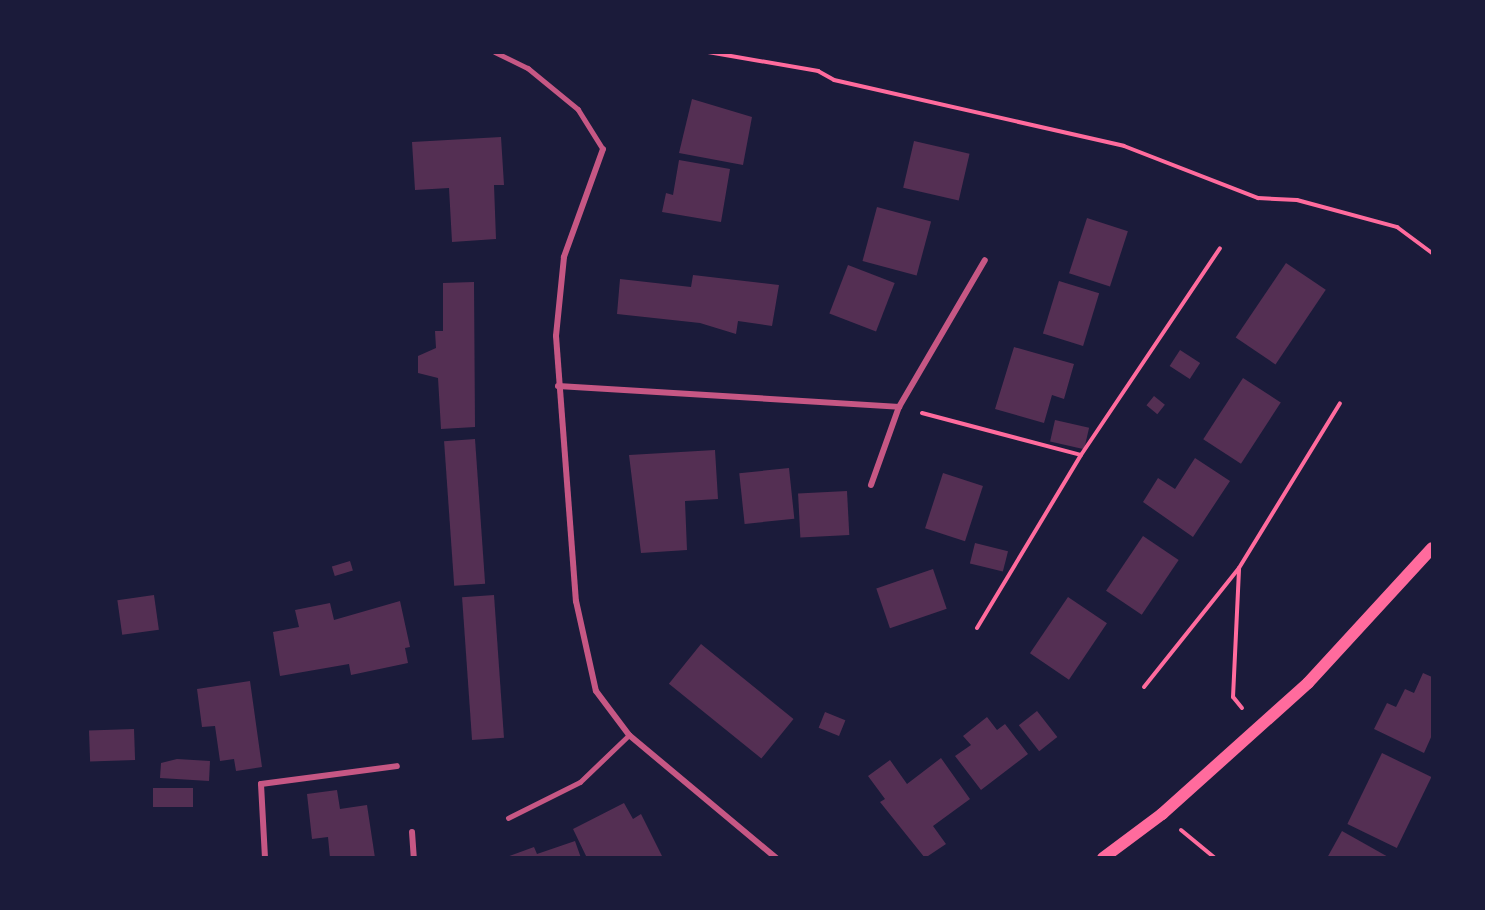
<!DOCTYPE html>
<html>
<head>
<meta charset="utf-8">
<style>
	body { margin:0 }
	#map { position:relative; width:1485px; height:910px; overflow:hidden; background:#1b1b3a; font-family:Spectral,serif }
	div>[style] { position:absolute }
	.building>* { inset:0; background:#542f53; transform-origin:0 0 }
	.path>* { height:4px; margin:-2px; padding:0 2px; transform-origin:2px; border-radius:2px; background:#ff6b9d }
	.service>* { height:4.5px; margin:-2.25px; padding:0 2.25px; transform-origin:2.25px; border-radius:2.25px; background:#c65784 }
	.minor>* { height:6px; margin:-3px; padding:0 3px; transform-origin:3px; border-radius:3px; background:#c65784 }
	.secondary>* { height:12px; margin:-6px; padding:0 6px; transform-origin:6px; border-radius:6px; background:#ff6b9d }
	span { translate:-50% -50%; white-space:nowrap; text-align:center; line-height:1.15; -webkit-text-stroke:5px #1b1b3a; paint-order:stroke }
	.frame { position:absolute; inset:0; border:54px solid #1b1b3a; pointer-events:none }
</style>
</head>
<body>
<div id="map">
	<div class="building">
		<i style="clip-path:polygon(692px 99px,752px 117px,743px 165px,679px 153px)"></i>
		<i style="clip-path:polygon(501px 137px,504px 185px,494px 185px,496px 239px,452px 242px,449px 188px,415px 190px,412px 142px)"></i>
		<i style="left:914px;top:141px;width:57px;height:48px;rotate:13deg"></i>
		<i style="clip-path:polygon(679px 160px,730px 169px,721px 222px,662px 212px,666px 193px,673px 195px)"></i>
		<i style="left:877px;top:207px;width:56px;height:56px;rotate:15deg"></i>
		<i style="left:1087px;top:218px;width:43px;height:58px;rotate:18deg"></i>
		<i style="left:1286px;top:263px;width:48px;height:90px;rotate:34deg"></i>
		<i style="left:848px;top:265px;width:50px;height:52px;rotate:21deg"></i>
		<i style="clip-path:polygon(693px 275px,779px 285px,772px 326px,738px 321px,736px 334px,700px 323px,617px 314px,620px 279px,691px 287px)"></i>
		<i style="left:1059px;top:281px;width:42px;height:55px;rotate:17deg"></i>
		<i style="clip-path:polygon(474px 282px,475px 427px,441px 429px,438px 378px,418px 373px,418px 356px,436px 348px,435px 331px,443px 331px,443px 283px)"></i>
		<i style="clip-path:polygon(1014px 347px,1074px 364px,1064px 399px,1052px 395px,1044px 423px,995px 409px)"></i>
		<i style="left:1180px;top:350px;width:24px;height:19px;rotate:33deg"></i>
		<i style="left:1243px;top:378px;width:45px;height:73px;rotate:33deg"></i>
		<i style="left:1154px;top:396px;width:14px;height:12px;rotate:39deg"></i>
		<i style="left:1055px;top:420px;width:35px;height:22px;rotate:13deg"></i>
		<i style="left:475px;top:439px;width:145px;height:31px;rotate:86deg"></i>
		<i style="clip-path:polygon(715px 450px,718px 499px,685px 501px,687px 550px,641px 553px,629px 455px)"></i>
		<i style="clip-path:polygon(1195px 458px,1230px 481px,1193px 537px,1143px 502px,1158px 478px,1175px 489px)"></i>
		<i style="left:789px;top:468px;width:51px;height:50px;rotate:84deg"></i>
		<i style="left:943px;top:473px;width:42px;height:58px;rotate:18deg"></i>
		<i style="left:847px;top:491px;width:44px;height:49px;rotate:87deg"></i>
		<i style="left:1143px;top:536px;width:43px;height:66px;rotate:34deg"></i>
		<i style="left:975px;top:543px;width:34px;height:21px;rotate:14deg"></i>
		<i style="left:350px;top:561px;width:10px;height:19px;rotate:73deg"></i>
		<i style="left:933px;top:569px;width:42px;height:60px;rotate:71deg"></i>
		<i style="left:154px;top:595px;width:35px;height:37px;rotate:82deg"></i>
		<i style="left:494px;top:595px;width:143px;height:32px;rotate:86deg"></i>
		<i style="left:1068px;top:597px;width:47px;height:68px;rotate:34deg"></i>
		<i style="clip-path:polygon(400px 601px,410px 647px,405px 648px,408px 663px,351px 675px,349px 664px,280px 676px,273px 632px,299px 627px,295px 610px,330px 603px,334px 620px)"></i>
		<i style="left:701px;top:644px;width:119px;height:51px;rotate:39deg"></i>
		<i style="clip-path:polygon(1423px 673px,1432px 677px,1432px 735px,1424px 753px,1374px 729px,1387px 703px,1396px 707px,1405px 689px,1414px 693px)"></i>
		<i style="clip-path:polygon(250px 681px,262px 767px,236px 771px,234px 759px,220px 761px,215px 726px,202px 727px,197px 689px)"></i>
		<i style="left:1037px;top:711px;width:33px;height:23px;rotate:52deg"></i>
		<i style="left:825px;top:712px;width:22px;height:17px;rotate:22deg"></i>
		<i style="clip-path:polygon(987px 717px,997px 730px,1005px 724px,1028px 754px,981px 790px,955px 756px,971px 745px,963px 736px)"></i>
		<i style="left:134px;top:729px;width:31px;height:45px;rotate:88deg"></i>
		<i style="left:1382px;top:753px;width:55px;height:79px;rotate:26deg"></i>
		<i style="clip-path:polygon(941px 758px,970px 799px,933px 826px,946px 844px,925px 858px,880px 802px,885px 799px,868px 776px,890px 760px,907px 784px)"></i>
		<i style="clip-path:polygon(177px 759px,210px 761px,209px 781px,160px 778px,161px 763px)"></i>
		<i style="left:153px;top:788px;width:40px;height:19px"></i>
		<i style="clip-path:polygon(337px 790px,340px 809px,367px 805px,375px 858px,330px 858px,328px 837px,312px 839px,307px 794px)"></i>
		<i style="clip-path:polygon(624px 803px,633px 819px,641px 814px,663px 858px,587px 858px,573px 829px)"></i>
		<i style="clip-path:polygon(1342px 831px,1390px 858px,1327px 858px)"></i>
		<i style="clip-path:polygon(575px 841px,581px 858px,504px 858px,534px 847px,537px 854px)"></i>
	</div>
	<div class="path">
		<i style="left:708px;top:52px;width:112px;rotate:9.8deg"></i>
		<i style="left:818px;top:71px;width:18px;rotate:29deg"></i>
		<i style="left:834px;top:80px;width:297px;rotate:12.8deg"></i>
		<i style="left:1124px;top:146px;width:144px;rotate:21.2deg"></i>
		<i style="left:1258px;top:198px;width:39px;rotate:3deg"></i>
		<i style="left:1297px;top:200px;width:104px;rotate:15.1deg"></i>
		<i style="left:1397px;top:227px;width:44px;rotate:36.6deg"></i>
		<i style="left:922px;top:413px;width:164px;rotate:14.8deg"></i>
		<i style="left:977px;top:628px;width:202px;rotate:-59deg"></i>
		<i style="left:1081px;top:455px;width:249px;rotate:-56.1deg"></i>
		<i style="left:1144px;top:687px;width:152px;rotate:-51.4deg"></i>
		<i style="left:1242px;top:708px;width:14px;rotate:-129deg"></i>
		<i style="left:1233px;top:697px;width:129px;rotate:-87.3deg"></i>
		<i style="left:1239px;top:568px;width:193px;rotate:-58.5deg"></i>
		<i style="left:1181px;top:830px;width:44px;rotate:39.5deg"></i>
	</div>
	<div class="service">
		<i style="left:495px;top:52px;width:37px;rotate:26deg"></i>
		<i style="left:528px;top:68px;width:65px;rotate:39.4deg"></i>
		<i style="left:578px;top:109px;width:47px;rotate:58deg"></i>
		<i style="left:508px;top:818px;width:80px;rotate:-26.6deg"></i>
		<i style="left:580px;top:782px;width:68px;rotate:-43.8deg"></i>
	</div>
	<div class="minor">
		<i style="left:603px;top:149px;width:115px;rotate:109.9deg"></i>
		<i style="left:564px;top:257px;width:79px;rotate:95.8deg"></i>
		<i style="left:556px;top:336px;width:266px;rotate:85.7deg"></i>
		<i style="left:576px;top:601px;width:92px;rotate:77.5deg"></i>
		<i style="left:596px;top:691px;width:55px;rotate:53.1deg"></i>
		<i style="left:629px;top:735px;width:192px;rotate:39.9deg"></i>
		<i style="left:558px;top:386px;width:342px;rotate:3.5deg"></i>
		<i style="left:899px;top:407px;width:170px;rotate:-59.7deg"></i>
		<i style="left:871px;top:485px;width:83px;rotate:-70.3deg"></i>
		<i style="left:412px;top:832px;width:26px;rotate:86deg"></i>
		<i style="left:265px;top:858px;width:74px;rotate:-93.1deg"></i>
		<i style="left:261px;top:784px;width:137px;rotate:-7.5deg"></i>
	</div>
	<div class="secondary">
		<i style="left:1103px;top:858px;width:74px;rotate:-36.7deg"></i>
		<i style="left:1162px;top:814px;width:196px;rotate:-41.9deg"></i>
		<i style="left:1308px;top:683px;width:183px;rotate:-47.4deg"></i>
	</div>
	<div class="frame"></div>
</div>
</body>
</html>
